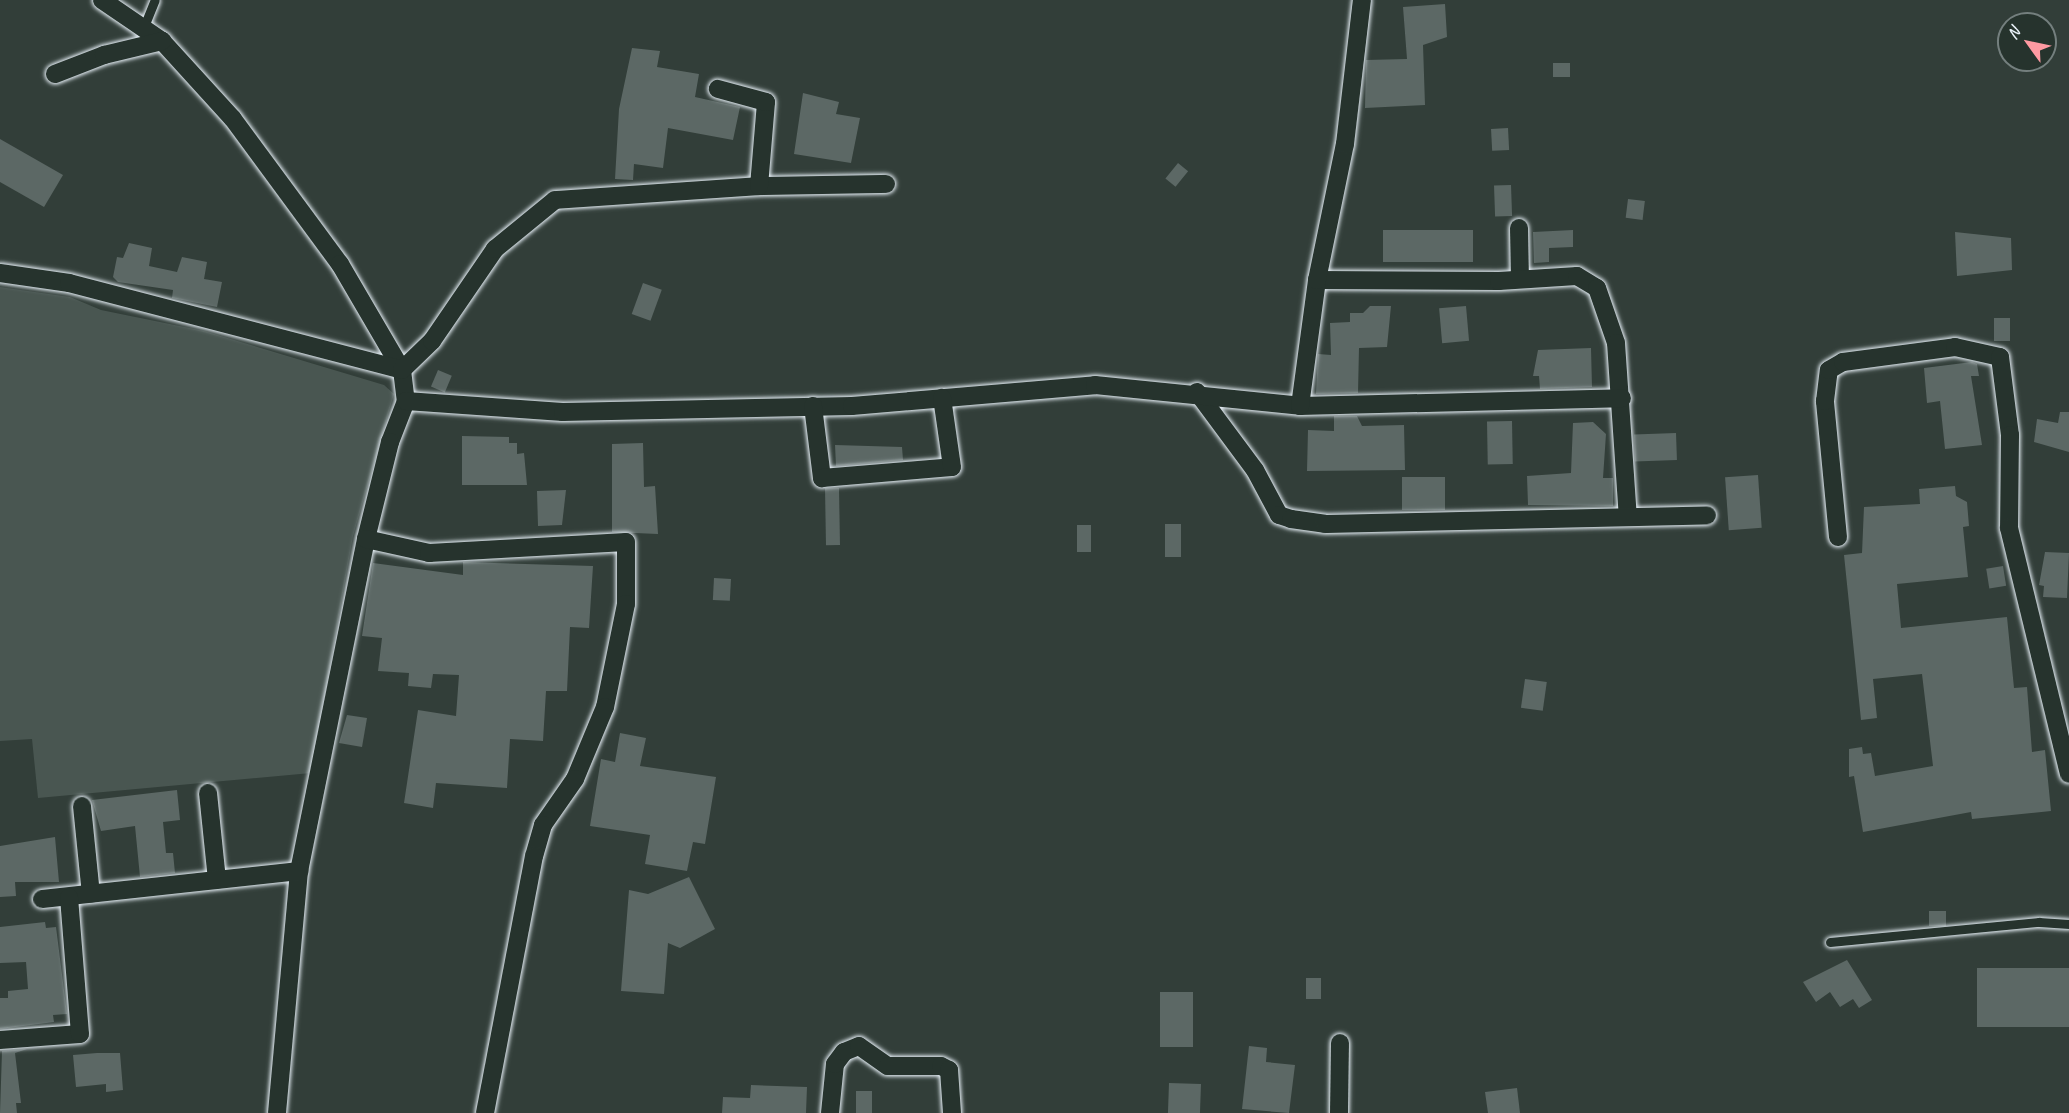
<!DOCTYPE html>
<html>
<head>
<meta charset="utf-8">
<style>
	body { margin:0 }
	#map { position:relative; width:2069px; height:1113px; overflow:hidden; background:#323e39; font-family:Caveat,sans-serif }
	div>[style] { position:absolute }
	.green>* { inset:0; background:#495651 }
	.building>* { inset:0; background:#5c6865; transform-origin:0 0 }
	.roads { filter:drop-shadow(0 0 2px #e8f1f8) drop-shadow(0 0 2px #e8f1f8) }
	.lane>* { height:9px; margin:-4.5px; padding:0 4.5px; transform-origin:4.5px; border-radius:4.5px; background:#26332d }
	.street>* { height:18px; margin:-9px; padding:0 9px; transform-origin:9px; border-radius:9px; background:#26332d }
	span { translate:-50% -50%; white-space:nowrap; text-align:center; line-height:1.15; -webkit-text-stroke:6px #26332d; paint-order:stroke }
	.north { position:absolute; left:1997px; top:12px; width:60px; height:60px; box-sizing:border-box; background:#26332d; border:2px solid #747f7e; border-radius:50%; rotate:303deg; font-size:16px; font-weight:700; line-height:24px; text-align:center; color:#e8f1f8 }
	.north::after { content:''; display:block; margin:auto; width:21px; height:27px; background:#ff9aa2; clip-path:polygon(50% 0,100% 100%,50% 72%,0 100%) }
</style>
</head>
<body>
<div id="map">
	<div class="green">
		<i style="clip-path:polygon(0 287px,70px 297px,101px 310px,204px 331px,384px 385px,394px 394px,353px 536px,311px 773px,38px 798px,32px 739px,0 741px)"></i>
	</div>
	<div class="building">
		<i style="clip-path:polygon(1445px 4px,1447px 37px,1423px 45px,1425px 105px,1365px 108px,1366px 60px,1407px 59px,1403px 7px)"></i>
		<i style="clip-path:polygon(632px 48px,660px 51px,657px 67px,699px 74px,695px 97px,740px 107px,733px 140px,668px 128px,663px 168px,634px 164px,633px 180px,615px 179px,619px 109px)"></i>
		<i style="left:1553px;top:63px;width:17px;height:14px"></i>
		<i style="clip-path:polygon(803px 93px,839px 102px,836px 114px,860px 118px,851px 163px,794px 154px)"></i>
		<i style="left:1508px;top:128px;width:22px;height:17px;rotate:87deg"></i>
		<i style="clip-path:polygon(0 139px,63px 175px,44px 207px,0 182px)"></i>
		<i style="left:1178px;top:163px;width:13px;height:20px;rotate:39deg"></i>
		<i style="left:1511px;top:185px;width:31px;height:17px;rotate:88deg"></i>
		<i style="left:1628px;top:199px;width:17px;height:19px;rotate:7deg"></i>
		<i style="left:1383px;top:230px;width:90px;height:32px"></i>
		<i style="clip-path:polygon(1573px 230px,1573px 247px,1549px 248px,1549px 262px,1534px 263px,1533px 232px)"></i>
		<i style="clip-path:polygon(1955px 232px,2011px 238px,2012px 270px,1957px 276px)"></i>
		<i style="clip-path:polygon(129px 243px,152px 248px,149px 266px,177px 272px,182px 257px,207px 262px,204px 279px,222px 282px,217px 307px,172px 298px,173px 290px,118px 282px,113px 277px,117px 257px,123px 258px)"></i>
		<i style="left:643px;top:283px;width:20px;height:33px;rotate:20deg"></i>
		<i style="clip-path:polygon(1370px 306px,1391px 306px,1387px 347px,1359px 348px,1358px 393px,1316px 394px,1318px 354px,1331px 355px,1330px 323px,1350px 322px,1350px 313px,1363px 313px)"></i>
		<i style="left:1466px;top:306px;width:35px;height:27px;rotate:85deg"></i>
		<i style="left:1994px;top:318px;width:16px;height:23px"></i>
		<i style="clip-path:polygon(1591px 348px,1592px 387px,1540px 389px,1539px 376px,1533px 376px,1538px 350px)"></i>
		<i style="clip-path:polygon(1972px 362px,1977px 364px,1979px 376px,1971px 376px,1982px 445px,1945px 449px,1940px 401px,1927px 403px,1924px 368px)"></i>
		<i style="left:438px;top:370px;width:15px;height:18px;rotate:23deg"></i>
		<i style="clip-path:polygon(2060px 412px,2069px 412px,2069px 452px,2034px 442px,2037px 419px,2058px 423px)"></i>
		<i style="clip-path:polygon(1334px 416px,1357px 416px,1362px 426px,1404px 425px,1405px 470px,1307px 471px,1308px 430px,1334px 431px)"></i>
		<i style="left:1512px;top:421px;width:43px;height:25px;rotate:89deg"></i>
		<i style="clip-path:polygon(1593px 422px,1606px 434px,1603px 478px,1613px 478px,1613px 506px,1528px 505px,1527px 476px,1571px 473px,1573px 423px)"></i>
		<i style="left:1676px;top:433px;width:27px;height:42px;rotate:88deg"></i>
		<i style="clip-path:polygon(462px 436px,509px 437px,509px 443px,517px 443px,517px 454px,524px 453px,527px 485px,462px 485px)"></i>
		<i style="clip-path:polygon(643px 443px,644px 487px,655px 486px,658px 534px,612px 532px,612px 444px)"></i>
		<i style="clip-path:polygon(835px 445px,902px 447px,903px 460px,836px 466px)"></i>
		<i style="left:1758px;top:475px;width:53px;height:33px;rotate:86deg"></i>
		<i style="left:1445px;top:477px;width:33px;height:43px;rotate:90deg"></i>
		<i style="clip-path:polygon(1955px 486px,1956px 496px,1967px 502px,1969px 526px,1963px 527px,1968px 577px,1897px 584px,1901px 628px,2007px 617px,2014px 688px,2027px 687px,2032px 752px,2045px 750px,2051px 811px,1972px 819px,1971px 812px,1863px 832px,1854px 776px,1849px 777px,1849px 749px,1862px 747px,1863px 754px,1871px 753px,1875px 776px,1933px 766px,1922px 674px,1873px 679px,1877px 718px,1861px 720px,1844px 555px,1862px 553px,1864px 507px,1920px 504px,1919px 489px)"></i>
		<i style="left:839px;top:488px;width:57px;height:14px;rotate:89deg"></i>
		<i style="clip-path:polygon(566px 490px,562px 525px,538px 526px,537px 491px)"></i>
		<i style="left:1165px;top:524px;width:16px;height:33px"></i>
		<i style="left:1077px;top:525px;width:14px;height:27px"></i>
		<i style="clip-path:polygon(2045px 552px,2069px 553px,2067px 598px,2043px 597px,2044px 586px,2039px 585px)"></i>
		<i style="clip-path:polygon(463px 562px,593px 566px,589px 628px,570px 627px,567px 691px,546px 691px,543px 741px,510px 739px,507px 788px,436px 783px,433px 808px,404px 803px,418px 710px,456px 716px,459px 675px,433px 674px,431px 688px,408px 686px,409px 673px,378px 671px,382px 638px,362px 636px,373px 563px,463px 575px)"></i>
		<i style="left:2003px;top:566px;width:20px;height:17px;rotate:81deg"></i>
		<i style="left:714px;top:578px;width:17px;height:22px;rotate:3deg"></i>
		<i style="left:1525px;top:679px;width:22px;height:29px;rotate:8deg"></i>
		<i style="clip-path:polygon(347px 715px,367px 718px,362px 747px,339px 743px)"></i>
		<i style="clip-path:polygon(620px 733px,646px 738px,640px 766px,716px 777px,705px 844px,693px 842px,687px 871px,645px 864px,650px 835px,590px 826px,601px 759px,615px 762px)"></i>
		<i style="clip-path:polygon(177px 790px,180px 820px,163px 822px,166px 853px,173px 853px,175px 873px,140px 877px,135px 826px,101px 831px,92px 800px)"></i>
		<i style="clip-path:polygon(55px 837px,59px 882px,15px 882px,16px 896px,0 897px,0 846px)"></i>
		<i style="clip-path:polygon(689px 877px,715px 929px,680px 948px,668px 943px,664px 994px,621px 991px,629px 890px,648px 894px)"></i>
		<i style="left:1929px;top:911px;width:17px;height:15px"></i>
		<i style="clip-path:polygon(45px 922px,46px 928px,56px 927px,67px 1014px,53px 1015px,54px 1022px,0 1029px,0 998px,8px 998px,8px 991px,28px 989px,26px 962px,0 963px,0 927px)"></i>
		<i style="clip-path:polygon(1847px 960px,1872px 1000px,1859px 1008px,1853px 999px,1840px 1007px,1830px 992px,1816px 1002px,1803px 982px)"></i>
		<i style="left:1977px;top:968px;width:92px;height:59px"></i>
		<i style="left:1306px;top:978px;width:15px;height:21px"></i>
		<i style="left:1160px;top:992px;width:33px;height:55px"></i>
		<i style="clip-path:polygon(1249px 1046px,1267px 1048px,1266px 1062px,1295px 1065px,1289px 1113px,1242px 1109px)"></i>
		<i style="clip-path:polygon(27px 1049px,15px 1053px,21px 1103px,16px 1103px,17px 1113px,0 1113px,2px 1051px)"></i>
		<i style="clip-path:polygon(97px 1053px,120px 1053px,123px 1090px,106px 1092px,106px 1084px,76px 1087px,73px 1055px)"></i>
		<i style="left:1169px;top:1083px;width:32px;height:30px;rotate:2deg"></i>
		<i style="clip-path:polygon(751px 1085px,807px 1087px,806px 1113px,722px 1113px,723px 1097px,750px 1098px)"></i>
		<i style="clip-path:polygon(1517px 1088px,1520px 1113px,1488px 1113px,1485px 1092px)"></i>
		<i style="left:856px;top:1091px;width:16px;height:22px"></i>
	</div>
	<div class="roads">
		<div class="lane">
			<i style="left:143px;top:29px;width:31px;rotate:-68deg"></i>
			<i style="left:1830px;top:942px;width:210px;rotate:-5.5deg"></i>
			<i style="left:2039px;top:922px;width:30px;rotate:4deg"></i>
		</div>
		<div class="street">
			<i style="left:102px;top:0;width:73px;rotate:34.3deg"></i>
			<i style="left:162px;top:41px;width:105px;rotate:47.7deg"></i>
			<i style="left:233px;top:119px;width:180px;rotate:53.6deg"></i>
			<i style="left:340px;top:264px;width:123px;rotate:59.7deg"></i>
			<i style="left:402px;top:370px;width:31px;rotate:83deg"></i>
			<i style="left:406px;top:401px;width:44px;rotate:111.3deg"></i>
			<i style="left:390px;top:442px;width:100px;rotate:103.9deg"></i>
			<i style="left:366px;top:539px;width:339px;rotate:101.4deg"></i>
			<i style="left:299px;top:871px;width:243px;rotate:95.2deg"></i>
			<i style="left:55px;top:74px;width:53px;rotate:-21.2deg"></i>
			<i style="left:104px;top:55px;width:60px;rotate:-13.6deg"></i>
			<i style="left:759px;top:186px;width:127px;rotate:-0.9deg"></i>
			<i style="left:1519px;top:228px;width:51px;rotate:88.9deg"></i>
			<i style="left:0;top:273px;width:70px;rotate:8.2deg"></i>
			<i style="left:69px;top:283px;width:344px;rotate:14.6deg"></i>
			<i style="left:402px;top:370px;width:42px;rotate:-44deg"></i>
			<i style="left:432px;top:341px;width:112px;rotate:-55.6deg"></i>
			<i style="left:495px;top:249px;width:77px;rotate:-39.2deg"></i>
			<i style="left:555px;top:200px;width:204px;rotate:-3.9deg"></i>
			<i style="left:759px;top:186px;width:84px;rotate:-85.2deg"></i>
			<i style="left:766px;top:102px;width:50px;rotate:-164.8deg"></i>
			<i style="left:1317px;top:280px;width:182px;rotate:0.3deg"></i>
			<i style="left:1499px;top:281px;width:78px;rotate:-3.7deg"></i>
			<i style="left:1577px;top:276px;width:23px;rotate:31deg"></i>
			<i style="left:1597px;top:288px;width:58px;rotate:70.9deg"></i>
			<i style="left:1616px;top:343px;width:174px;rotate:86.1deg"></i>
			<i style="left:1197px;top:392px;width:97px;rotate:53.4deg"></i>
			<i style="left:1255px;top:470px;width:51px;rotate:61.9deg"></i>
			<i style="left:1279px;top:515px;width:13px;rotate:18deg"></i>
			<i style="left:1291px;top:519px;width:34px;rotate:8deg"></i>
			<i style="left:1325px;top:524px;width:382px;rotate:-1.3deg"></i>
			<i style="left:406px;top:401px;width:157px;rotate:4deg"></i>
			<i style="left:563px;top:412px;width:289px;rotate:-1.2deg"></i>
			<i style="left:852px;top:406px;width:244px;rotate:-4.9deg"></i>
			<i style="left:1095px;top:385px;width:206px;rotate:5.8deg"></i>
			<i style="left:1300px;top:406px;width:322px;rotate:-1.4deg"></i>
			<i style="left:813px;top:406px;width:73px;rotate:82.9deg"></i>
			<i style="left:822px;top:478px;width:130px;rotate:-4.8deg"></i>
			<i style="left:952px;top:467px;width:70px;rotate:-98.2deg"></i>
			<i style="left:1300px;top:406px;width:127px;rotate:-82.3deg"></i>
			<i style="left:1317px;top:280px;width:139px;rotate:-78.4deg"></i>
			<i style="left:1345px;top:144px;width:145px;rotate:-83.3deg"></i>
			<i style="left:1838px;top:537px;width:137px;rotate:-95.5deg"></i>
			<i style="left:1825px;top:401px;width:31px;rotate:-83deg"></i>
			<i style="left:1829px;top:370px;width:16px;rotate:-30deg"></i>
			<i style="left:1843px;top:362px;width:113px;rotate:-7.6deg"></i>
			<i style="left:1955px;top:347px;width:46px;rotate:12.5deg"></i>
			<i style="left:2000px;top:357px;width:79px;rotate:82.7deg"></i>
			<i style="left:2010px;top:435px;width:93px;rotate:90.6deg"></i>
			<i style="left:2009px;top:528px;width:253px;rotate:76.3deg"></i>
			<i style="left:366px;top:539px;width:65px;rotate:12.5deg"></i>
			<i style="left:429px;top:553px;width:197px;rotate:-3.2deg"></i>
			<i style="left:626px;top:542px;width:62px;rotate:90deg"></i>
			<i style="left:626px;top:604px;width:105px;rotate:101.5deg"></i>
			<i style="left:605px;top:707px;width:78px;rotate:112.6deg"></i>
			<i style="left:575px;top:779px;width:56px;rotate:124.8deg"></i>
			<i style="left:543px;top:825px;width:32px;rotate:106deg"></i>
			<i style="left:534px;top:856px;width:262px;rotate:100.8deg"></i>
			<i style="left:208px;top:793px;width:87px;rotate:84.1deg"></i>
			<i style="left:82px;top:806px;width:88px;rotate:84.2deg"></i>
			<i style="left:42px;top:899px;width:259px;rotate:-6.2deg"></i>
			<i style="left:0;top:1040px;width:80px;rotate:-4.3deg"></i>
			<i style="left:80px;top:1034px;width:137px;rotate:-94.6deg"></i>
			<i style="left:830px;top:1113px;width:49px;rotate:-84.2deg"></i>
			<i style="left:835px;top:1064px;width:15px;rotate:-53deg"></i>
			<i style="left:844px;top:1052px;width:16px;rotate:-22deg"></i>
			<i style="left:859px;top:1046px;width:35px;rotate:35deg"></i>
			<i style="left:888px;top:1066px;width:53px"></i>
			<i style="left:941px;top:1066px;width:9px;rotate:27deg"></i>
			<i style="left:949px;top:1070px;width:43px;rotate:86deg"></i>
			<i style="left:1339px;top:1113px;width:70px;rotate:-89.2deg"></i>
		</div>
	</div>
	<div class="north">N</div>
</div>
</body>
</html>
